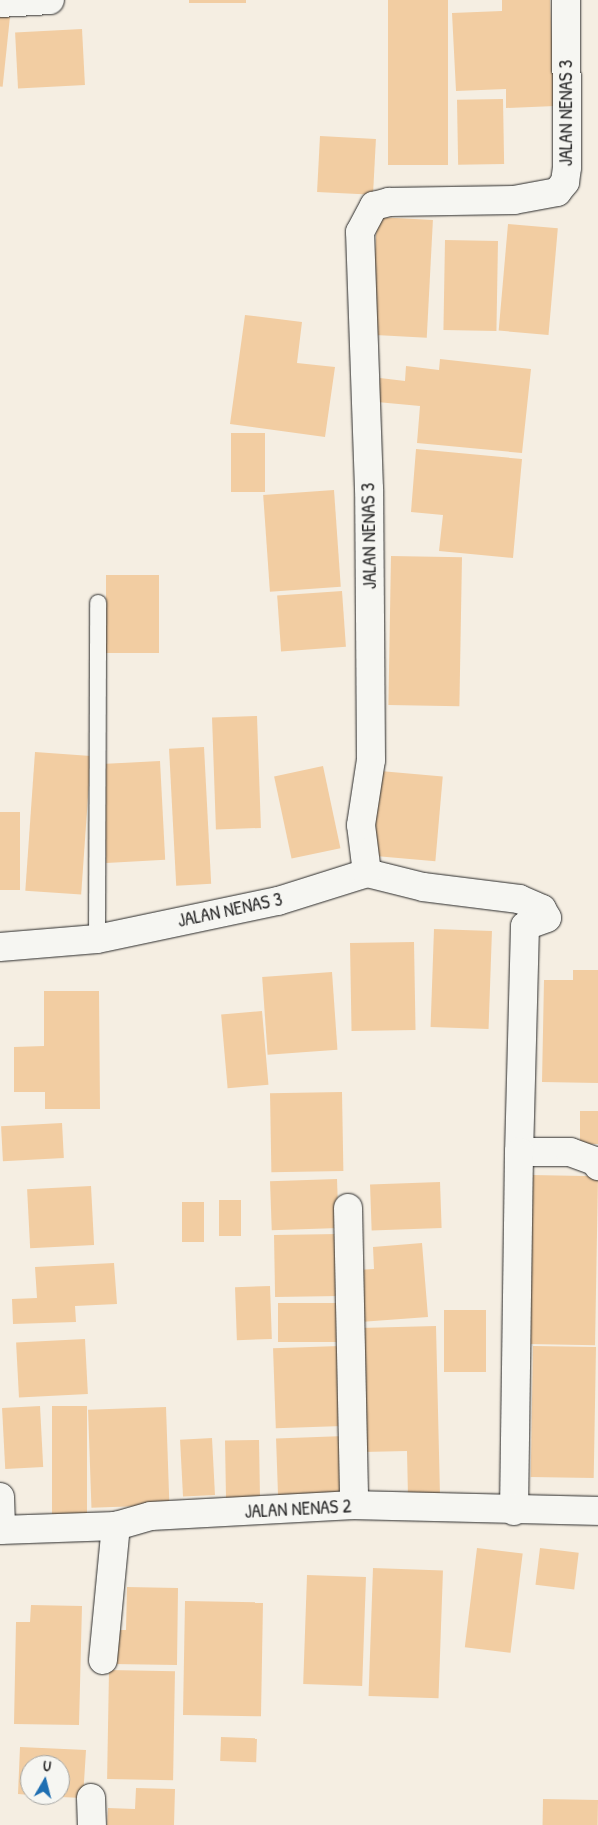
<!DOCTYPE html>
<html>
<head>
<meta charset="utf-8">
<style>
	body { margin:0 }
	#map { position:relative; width:598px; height:1825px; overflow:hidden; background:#f5eee2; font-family:"Patrick Hand",sans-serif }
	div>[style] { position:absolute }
	.building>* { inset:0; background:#f2cda2; transform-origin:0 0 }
	.roads { filter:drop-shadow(0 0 1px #2b2b2b) drop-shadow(0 0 1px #2b2b2b) }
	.service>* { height:16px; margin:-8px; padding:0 8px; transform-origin:8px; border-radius:8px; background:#f6f6f2 }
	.minor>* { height:28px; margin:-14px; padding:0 14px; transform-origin:14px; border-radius:14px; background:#f6f6f2 }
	span { translate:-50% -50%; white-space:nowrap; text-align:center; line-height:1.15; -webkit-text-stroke:4px #f6f6f2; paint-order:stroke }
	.street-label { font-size:19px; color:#2b2b2b }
	.north { position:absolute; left:20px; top:1755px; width:50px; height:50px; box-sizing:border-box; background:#f6f6f2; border:1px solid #a5a5a2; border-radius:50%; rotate:8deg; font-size:14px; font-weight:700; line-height:20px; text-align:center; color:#2b2b2b }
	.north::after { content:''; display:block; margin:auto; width:18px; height:22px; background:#1f6fb2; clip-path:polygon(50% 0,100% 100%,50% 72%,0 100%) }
</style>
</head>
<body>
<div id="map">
	<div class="building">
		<i style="left:189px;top:0;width:57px;height:3px"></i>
		<i style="left:388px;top:0;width:60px;height:165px"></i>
		<i style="clip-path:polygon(502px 0,550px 0,555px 106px,506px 108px,506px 89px,456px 91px,452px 13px,502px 11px)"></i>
		<i style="left:0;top:16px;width:10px;height:70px;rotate:6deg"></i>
		<i style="left:82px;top:29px;width:56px;height:67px;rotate:87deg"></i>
		<i style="left:503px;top:99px;width:65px;height:46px;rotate:89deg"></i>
		<i style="left:320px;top:136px;width:56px;height:56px;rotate:3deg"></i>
		<i style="left:377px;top:217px;width:56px;height:118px;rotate:3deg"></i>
		<i style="left:508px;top:224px;width:50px;height:107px;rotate:5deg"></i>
		<i style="left:445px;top:240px;width:53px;height:90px;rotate:1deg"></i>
		<i style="clip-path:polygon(245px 315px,302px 322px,297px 363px,335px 367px,325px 437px,230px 424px)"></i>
		<i style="clip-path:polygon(440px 359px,531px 369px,522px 453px,417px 443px,420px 406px,377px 402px,380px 378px,405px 381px,406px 366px,439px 370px)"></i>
		<i style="left:231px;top:433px;width:34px;height:59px"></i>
		<i style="clip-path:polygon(416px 449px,522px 459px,513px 558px,439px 551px,443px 515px,411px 512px)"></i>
		<i style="left:334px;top:490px;width:97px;height:71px;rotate:86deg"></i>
		<i style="left:391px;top:556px;width:71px;height:149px;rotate:1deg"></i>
		<i style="left:159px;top:575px;width:78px;height:53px;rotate:90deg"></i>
		<i style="left:342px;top:591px;width:56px;height:65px;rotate:86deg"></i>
		<i style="left:257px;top:716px;width:112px;height:45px;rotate:88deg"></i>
		<i style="left:204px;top:747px;width:137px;height:35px;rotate:87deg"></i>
		<i style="left:35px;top:752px;width:56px;height:139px;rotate:4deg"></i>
		<i style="left:160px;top:761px;width:99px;height:59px;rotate:87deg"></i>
		<i style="left:323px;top:766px;width:84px;height:50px;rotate:78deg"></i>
		<i style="left:380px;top:771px;width:63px;height:85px;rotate:5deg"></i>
		<i style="left:0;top:812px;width:20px;height:78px"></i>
		<i style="left:434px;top:929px;width:58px;height:98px;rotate:2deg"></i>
		<i style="left:414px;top:942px;width:88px;height:64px;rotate:89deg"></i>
		<i style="clip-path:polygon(573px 970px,598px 970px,598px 1083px,542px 1082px,544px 980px,573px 980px)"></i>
		<i style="left:332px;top:972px;width:78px;height:70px;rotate:86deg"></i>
		<i style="clip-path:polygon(44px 991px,99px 991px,100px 1109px,45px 1109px,45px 1092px,14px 1092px,14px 1047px,44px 1046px)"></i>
		<i style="left:262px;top:1011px;width:74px;height:41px;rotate:85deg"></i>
		<i style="left:342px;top:1092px;width:79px;height:72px;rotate:89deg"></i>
		<i style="left:580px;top:1111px;width:18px;height:33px"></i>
		<i style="left:62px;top:1123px;width:35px;height:61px;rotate:87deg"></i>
		<i style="left:532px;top:1175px;width:66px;height:169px;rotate:1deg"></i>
		<i style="left:337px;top:1179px;width:49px;height:67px;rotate:88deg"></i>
		<i style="left:440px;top:1182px;width:46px;height:70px;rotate:88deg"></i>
		<i style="left:91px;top:1186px;width:59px;height:64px;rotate:87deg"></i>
		<i style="left:219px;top:1200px;width:22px;height:36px"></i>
		<i style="left:182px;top:1202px;width:22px;height:40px"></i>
		<i style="left:338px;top:1234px;width:62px;height:64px;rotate:89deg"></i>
		<i style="clip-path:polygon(422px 1243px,428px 1317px,360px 1322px,357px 1270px,374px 1269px,373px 1247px)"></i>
		<i style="clip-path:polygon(114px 1263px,117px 1304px,75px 1306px,76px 1322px,13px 1324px,12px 1299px,37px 1298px,35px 1267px)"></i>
		<i style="left:270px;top:1286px;width:53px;height:35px;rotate:88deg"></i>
		<i style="left:278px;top:1303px;width:64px;height:39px"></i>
		<i style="left:444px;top:1310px;width:42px;height:62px"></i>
		<i style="clip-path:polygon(436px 1326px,440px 1496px,408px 1497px,407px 1451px,363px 1452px,360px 1328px)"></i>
		<i style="left:85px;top:1339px;width:55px;height:69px;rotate:87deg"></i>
		<i style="left:340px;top:1346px;width:80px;height:67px;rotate:88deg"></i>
		<i style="left:533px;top:1346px;width:63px;height:131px;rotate:1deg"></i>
		<i style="left:40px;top:1406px;width:61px;height:38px;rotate:87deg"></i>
		<i style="left:52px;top:1406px;width:35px;height:108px"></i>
		<i style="left:166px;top:1407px;width:98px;height:78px;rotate:88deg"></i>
		<i style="left:345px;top:1436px;width:65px;height:69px;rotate:88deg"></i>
		<i style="left:212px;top:1438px;width:57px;height:32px;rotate:87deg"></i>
		<i style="left:259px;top:1440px;width:59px;height:34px;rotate:89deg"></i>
		<i style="left:477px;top:1548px;width:46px;height:100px;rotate:7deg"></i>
		<i style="left:540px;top:1548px;width:39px;height:37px;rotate:7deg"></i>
		<i style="left:373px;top:1568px;width:70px;height:128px;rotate:2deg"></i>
		<i style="left:307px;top:1575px;width:59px;height:109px;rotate:2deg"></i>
		<i style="clip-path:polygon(127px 1587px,178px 1588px,177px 1665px,112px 1664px,112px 1630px,126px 1630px)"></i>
		<i style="left:185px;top:1601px;width:78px;height:114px;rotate:1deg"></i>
		<i style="clip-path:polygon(31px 1605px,82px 1606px,79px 1725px,14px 1724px,16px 1622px,30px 1622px)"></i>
		<i style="left:109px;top:1670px;width:66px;height:109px;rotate:1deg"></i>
		<i style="left:221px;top:1737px;width:36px;height:24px;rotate:2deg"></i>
		<i style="clip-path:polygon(20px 1747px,86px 1750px,83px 1798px,60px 1797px,60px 1765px,30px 1765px,30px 1795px,18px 1794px)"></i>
		<i style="clip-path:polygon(136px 1788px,175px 1789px,174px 1825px,107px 1825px,108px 1808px,135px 1809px)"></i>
		<i style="left:543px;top:1799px;width:55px;height:26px;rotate:1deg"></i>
	</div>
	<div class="roads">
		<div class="service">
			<i style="left:97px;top:939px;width:336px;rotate:-89.8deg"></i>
		</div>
		<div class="minor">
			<i style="left:0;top:3px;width:50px;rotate:-3.4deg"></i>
			<i style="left:367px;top:873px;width:58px;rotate:14deg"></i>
			<i style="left:423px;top:887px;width:97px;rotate:7.1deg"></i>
			<i style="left:519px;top:899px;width:25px;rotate:23deg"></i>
			<i style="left:542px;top:909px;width:10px;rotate:61deg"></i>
			<i style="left:547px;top:918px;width:23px;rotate:160deg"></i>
			<i style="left:525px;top:926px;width:226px;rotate:91.5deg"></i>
			<i style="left:519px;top:1152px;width:51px"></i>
			<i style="left:570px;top:1152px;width:27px;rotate:20deg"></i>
			<i style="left:595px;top:1161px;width:6px;rotate:59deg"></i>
			<i style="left:0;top:947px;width:97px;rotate:-4.7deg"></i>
			<i style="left:97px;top:939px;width:185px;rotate:-11.9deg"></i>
			<i style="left:278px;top:901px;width:93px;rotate:-17.5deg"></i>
			<i style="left:367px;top:873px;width:48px;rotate:-97.1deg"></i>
			<i style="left:361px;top:825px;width:66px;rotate:-81.3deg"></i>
			<i style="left:371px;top:760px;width:271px;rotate:-90.4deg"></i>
			<i style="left:369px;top:489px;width:257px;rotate:-92deg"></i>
			<i style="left:360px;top:232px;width:30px;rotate:-62deg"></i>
			<i style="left:374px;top:206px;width:16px;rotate:-15deg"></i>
			<i style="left:389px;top:202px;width:125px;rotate:-0.9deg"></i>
			<i style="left:514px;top:200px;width:44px;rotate:-10.5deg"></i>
			<i style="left:557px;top:192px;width:13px;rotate:-51deg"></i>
			<i style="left:565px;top:182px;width:15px;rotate:-82deg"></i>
			<i style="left:567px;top:167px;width:167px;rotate:-90.3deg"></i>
			<i style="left:348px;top:1208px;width:297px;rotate:88.8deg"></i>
			<i style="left:0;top:1497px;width:33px;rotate:88deg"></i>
			<i style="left:514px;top:1511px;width:359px;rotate:-89.2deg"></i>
			<i style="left:0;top:1530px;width:116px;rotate:-2deg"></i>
			<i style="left:116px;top:1526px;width:36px;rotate:-16deg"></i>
			<i style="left:151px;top:1516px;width:203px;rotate:-3.1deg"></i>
			<i style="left:354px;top:1505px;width:244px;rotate:1.4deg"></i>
			<i style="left:103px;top:1660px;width:135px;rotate:-84.5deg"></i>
			<i style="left:91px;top:1798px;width:27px;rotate:88deg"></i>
		</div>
	</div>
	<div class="street-label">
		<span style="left:566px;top:113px;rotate:-90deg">JALAN NENAS 3</span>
		<span style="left:369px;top:536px;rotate:-91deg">JALAN NENAS 3</span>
		<span style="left:230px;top:910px;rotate:-12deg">JALAN NENAS 3</span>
		<span style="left:298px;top:1509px;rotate:-3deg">JALAN NENAS 2</span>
	</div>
	<div class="north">U</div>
</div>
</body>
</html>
